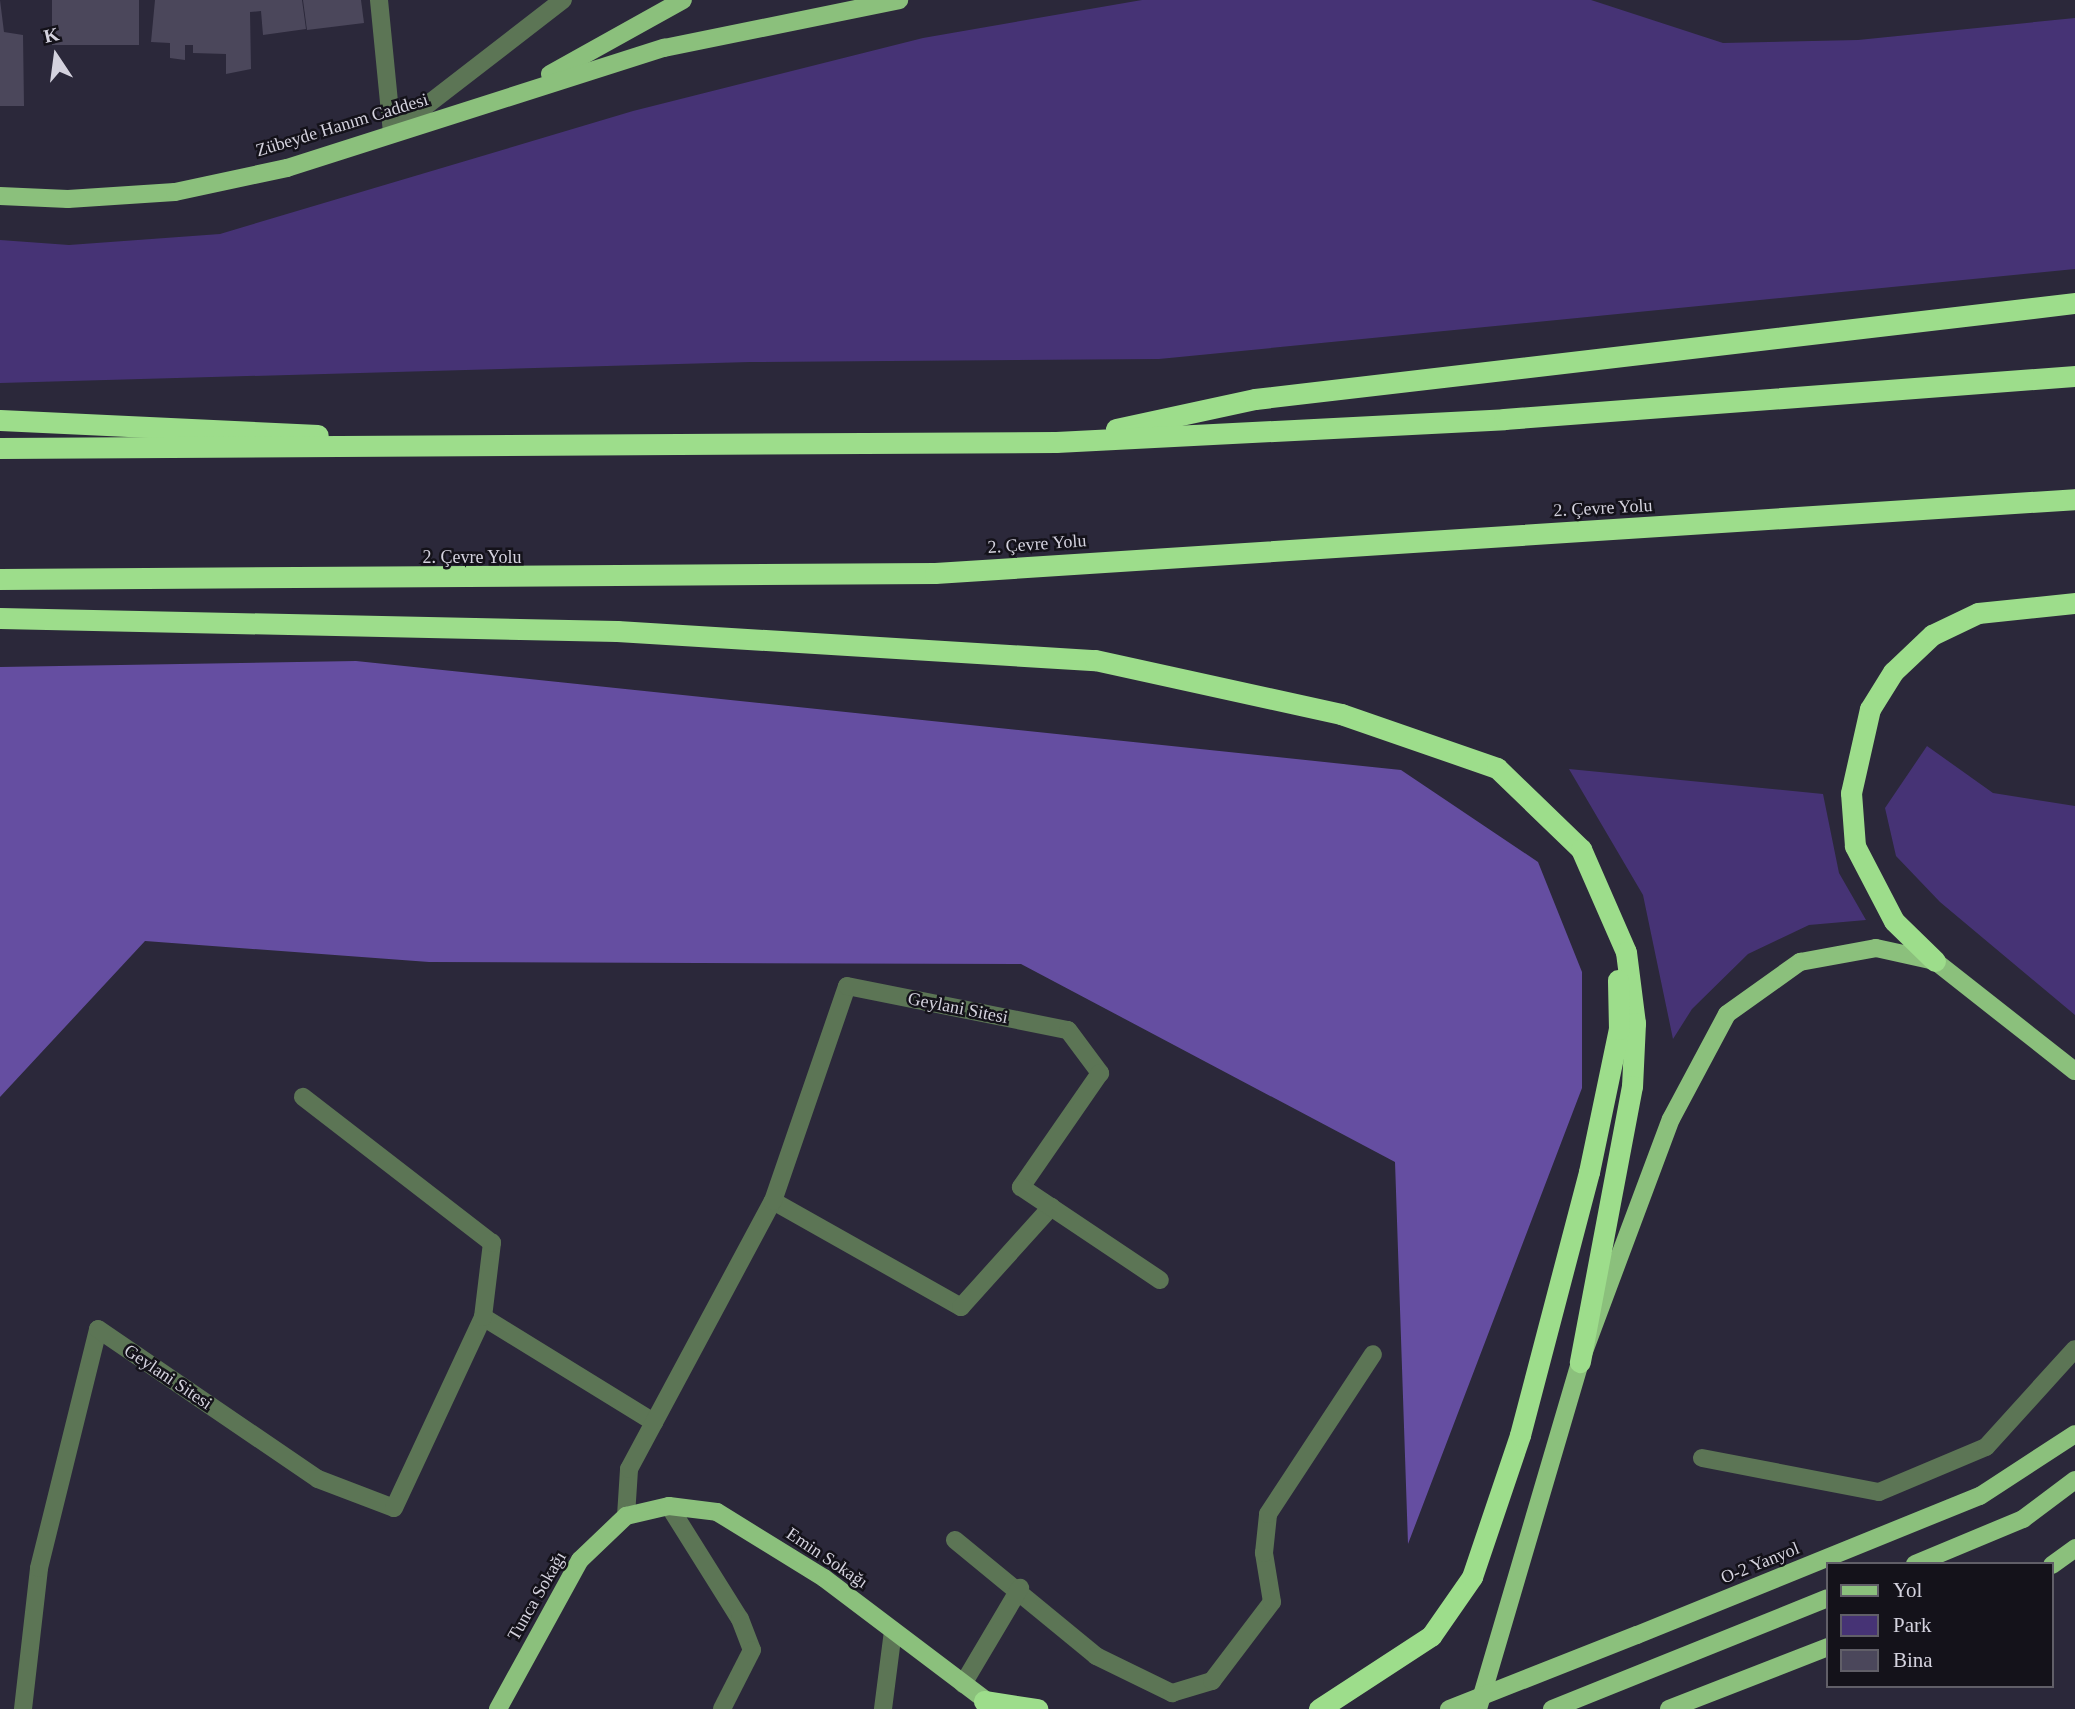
<!DOCTYPE html>
<html>
<head>
<meta charset="utf-8">
<style>
	body { margin:0 }
	#map { position:relative; width:2075px; height:1709px; overflow:hidden; background:#2b283a; font-family:Georgia,serif }
	div>[style] { position:absolute }
	.green>* { inset:0; background:#463375 }
	.forest>* { inset:0; background:#654ea1 }
	.building>* { inset:0; background:#4b475b; transform-origin:0 0 }
	.minor>* { height:18px; margin:-9px; padding:0 9px; transform-origin:9px; border-radius:9px; background:#5c7555 }
	.major>* { height:18px; margin:-9px; padding:0 9px; transform-origin:9px; border-radius:9px; background:#8bc07c }
	.highway>* { height:21px; margin:-10.5px; padding:0 10.5px; transform-origin:10.5px; border-radius:10.5px; background:#9ddd8b }
	.major-bridge>* { height:18px; margin:-9px; padding:0 9px; transform-origin:9px; border-radius:9px; background:#8bc07c }
	span { translate:-50% -50%; white-space:nowrap; text-align:center; line-height:1.15; -webkit-text-stroke:5px #14121a; paint-order:stroke }
	.street-label { font-size:18px; color:#d4d2de }
	.legend { position:absolute; left:1826px; top:1562px; width:228px; height:126px; box-sizing:border-box; background:#14121a; border:2px solid #615f68; margin:0; padding:9px 12px; list-style:none; font-size:21px; color:#d4d2de }
	.legend li { display:flex; align-items:center; gap:14px; height:35px }
	.legend b { width:35px; border:2px solid #615f68 }
	.north { position:absolute; left:21px; top:21px; width:70px; height:70px; -webkit-text-stroke:5px #14121a; paint-order:stroke; rotate:347deg; font-size:19px; font-weight:700; line-height:28px; text-align:center; color:#d4d2de }
	.north::after { content:''; display:block; margin:auto; width:24px; height:32px; background:#d4d2de; clip-path:polygon(50% 0,100% 100%,50% 72%,0 100%) }
</style>
</head>
<body>
<div id="map">
	<div class="green">
		<i style="clip-path:polygon(1142px 0,1591px 0,1723px 43px,1858px 40px,2075px 18px,2075px 269px,1159px 359px,750px 362px,0 383px,0 240px,69px 245px,220px 234px,633px 111px,923px 38px)"></i>
		<i style="clip-path:polygon(1927px 746px,1993px 793px,2075px 806px,2075px 1015px,1940px 902px,1896px 856px,1885px 808px)"></i>
		<i style="clip-path:polygon(1569px 769px,1823px 794px,1839px 873px,1866px 920px,1809px 925px,1748px 954px,1692px 1009px,1673px 1039px,1643px 895px)"></i>
	</div>
	<div class="forest">
		<i style="clip-path:polygon(356px 661px,1401px 770px,1538px 862px,1582px 972px,1582px 1088px,1408px 1544px,1395px 1162px,1021px 964px,429px 962px,145px 941px,0 1097px,0 667px)"></i>
	</div>
	<div class="building">
		<i style="clip-path:polygon(0 0,4px 32px,23px 35px,24px 106px,0 106px)"></i>
		<i style="left:52px;top:0;width:87px;height:45px"></i>
		<i style="clip-path:polygon(155px 0,302px 0,306px 29px,263px 35px,261px 11px,250px 12px,251px 69px,226px 74px,226px 54px,193px 53px,193px 45px,185px 45px,185px 60px,170px 58px,170px 43px,151px 42px)"></i>
		<i style="clip-path:polygon(303px 0,361px 0,364px 23px,307px 30px)"></i>
	</div>
	<div class="minor">
		<i style="left:379px;top:0;width:133px;rotate:84.4deg"></i>
		<i style="left:392px;top:132px;width:216px;rotate:-37.7deg"></i>
		<i style="left:773px;top:1201px;width:216px;rotate:29.4deg"></i>
		<i style="left:961px;top:1307px;width:135px;rotate:-48deg"></i>
		<i style="left:483px;top:1317px;width:201px;rotate:31.6deg"></i>
		<i style="left:1702px;top:1458px;width:180px;rotate:10.9deg"></i>
		<i style="left:1879px;top:1492px;width:116px;rotate:-22.8deg"></i>
		<i style="left:1986px;top:1447px;width:132px;rotate:-47.8deg"></i>
		<i style="left:669px;top:1506px;width:133px;rotate:57.9deg"></i>
		<i style="left:740px;top:1619px;width:33px;rotate:69deg"></i>
		<i style="left:752px;top:1650px;width:66px;rotate:117deg"></i>
		<i style="left:626px;top:1516px;width:47px;rotate:-86.3deg"></i>
		<i style="left:629px;top:1469px;width:304px;rotate:-61.8deg"></i>
		<i style="left:773px;top:1201px;width:227px;rotate:-71deg"></i>
		<i style="left:847px;top:986px;width:225px;rotate:11.3deg"></i>
		<i style="left:1068px;top:1030px;width:54px;rotate:53.3deg"></i>
		<i style="left:1100px;top:1073px;width:139px;rotate:124.7deg"></i>
		<i style="left:1021px;top:1187px;width:167px;rotate:33.8deg"></i>
		<i style="left:955px;top:1540px;width:183px;rotate:39.4deg"></i>
		<i style="left:1096px;top:1656px;width:85px;rotate:26deg"></i>
		<i style="left:1172px;top:1693px;width:42px;rotate:-16.7deg"></i>
		<i style="left:1212px;top:1681px;width:99px;rotate:-52.8deg"></i>
		<i style="left:1272px;top:1602px;width:50px;rotate:-99.3deg"></i>
		<i style="left:1264px;top:1553px;width:39px;rotate:-84deg"></i>
		<i style="left:1268px;top:1514px;width:191px;rotate:-56.7deg"></i>
		<i style="left:963px;top:1684px;width:112px;rotate:-59.3deg"></i>
		<i style="left:23px;top:1709px;width:142px;rotate:-83.5deg"></i>
		<i style="left:39px;top:1568px;width:246px;rotate:-76.1deg"></i>
		<i style="left:98px;top:1329px;width:266px;rotate:34.3deg"></i>
		<i style="left:318px;top:1479px;width:81px;rotate:20.9deg"></i>
		<i style="left:394px;top:1508px;width:211px;rotate:-65deg"></i>
		<i style="left:483px;top:1317px;width:75px;rotate:-83.1deg"></i>
		<i style="left:492px;top:1243px;width:239px;rotate:-142.3deg"></i>
		<i style="left:883px;top:1709px;width:79px;rotate:-82.7deg"></i>
	</div>
	<div class="major">
		<i style="left:550px;top:74px;width:152px;rotate:-29.1deg"></i>
		<i style="left:0;top:196px;width:68px;rotate:2.5deg"></i>
		<i style="left:68px;top:199px;width:107px;rotate:-3.7deg"></i>
		<i style="left:175px;top:192px;width:115px;rotate:-12.1deg"></i>
		<i style="left:287px;top:168px;width:396px;rotate:-17.7deg"></i>
		<i style="left:664px;top:48px;width:240px;rotate:-11.5deg"></i>
		<i style="left:1915px;top:1564px;width:117px;rotate:-22.6deg"></i>
		<i style="left:2023px;top:1519px;width:65px;rotate:-36.9deg"></i>
		<i style="left:2052px;top:1565px;width:29px;rotate:-36deg"></i>
		<i style="left:1637px;top:1635px;width:370px;rotate:-22.1deg"></i>
		<i style="left:1980px;top:1496px;width:113px;rotate:-33.1deg"></i>
		<i style="left:498px;top:1709px;width:170px;rotate:-61.2deg"></i>
		<i style="left:580px;top:1560px;width:64px;rotate:-43.7deg"></i>
		<i style="left:626px;top:1516px;width:44px;rotate:-13.1deg"></i>
		<i style="left:669px;top:1506px;width:48px;rotate:7.1deg"></i>
		<i style="left:717px;top:1512px;width:126px;rotate:31.7deg"></i>
		<i style="left:824px;top:1578px;width:216px;rotate:37.1deg"></i>
		<i style="left:1478px;top:1709px;width:362px;rotate:-73.6deg"></i>
		<i style="left:1580px;top:1362px;width:259px;rotate:-69.5deg"></i>
		<i style="left:1671px;top:1119px;width:119px;rotate:-61.9deg"></i>
		<i style="left:1727px;top:1014px;width:90px;rotate:-35.5deg"></i>
		<i style="left:1800px;top:962px;width:77px;rotate:-10.4deg"></i>
		<i style="left:1876px;top:948px;width:60px;rotate:12.4deg"></i>
		<i style="left:1935px;top:961px;width:178px;rotate:38.2deg"></i>
		<i style="left:1552px;top:1709px;width:297px;rotate:-21.9deg"></i>
		<i style="left:1669px;top:1709px;width:171px;rotate:-21.3deg"></i>
	</div>
	<div class="highway">
		<i style="left:0;top:420px;width:318px;rotate:2.7deg"></i>
		<i style="left:1116px;top:429px;width:142px;rotate:-12.2deg"></i>
		<i style="left:1255px;top:399px;width:826px;rotate:-6.68deg"></i>
		<i style="left:0;top:448px;width:1056px;rotate:-0.33deg"></i>
		<i style="left:1056px;top:442px;width:449px;rotate:-2.9deg"></i>
		<i style="left:1504px;top:419px;width:573px;rotate:-4.31deg"></i>
		<i style="left:0;top:579px;width:935px;rotate:-0.37deg"></i>
		<i style="left:935px;top:573px;width:1142px;rotate:-3.71deg"></i>
		<i style="left:0;top:618px;width:617px;rotate:1.21deg"></i>
		<i style="left:617px;top:631px;width:479px;rotate:3.5deg"></i>
		<i style="left:1095px;top:660px;width:252px;rotate:12.4deg"></i>
		<i style="left:1341px;top:714px;width:165px;rotate:19.1deg"></i>
		<i style="left:1497px;top:768px;width:117px;rotate:44deg"></i>
		<i style="left:1581px;top:849px;width:112px;rotate:66.4deg"></i>
		<i style="left:1626px;top:952px;width:72px;rotate:82.8deg"></i>
		<i style="left:1635px;top:1023px;width:63px;rotate:92.7deg"></i>
		<i style="left:1632px;top:1086px;width:281px;rotate:100.7deg"></i>
		<i style="left:1935px;top:961px;width:57px;rotate:-135.7deg"></i>
		<i style="left:1894px;top:921px;width:85px;rotate:-117.5deg"></i>
		<i style="left:1855px;top:846px;width:53px;rotate:-94.3deg"></i>
		<i style="left:1851px;top:793px;width:86px;rotate:-77.3deg"></i>
		<i style="left:1870px;top:709px;width:44px;rotate:-58.1deg"></i>
		<i style="left:1893px;top:672px;width:54px;rotate:-43.5deg"></i>
		<i style="left:1932px;top:635px;width:51px;rotate:-25.6deg"></i>
		<i style="left:1978px;top:613px;width:98px;rotate:-5.9deg"></i>
		<i style="left:984px;top:1701px;width:54px;rotate:8.6deg"></i>
		<i style="left:1319px;top:1709px;width:134px;rotate:-33.1deg"></i>
		<i style="left:1431px;top:1636px;width:72px;rotate:-55.2deg"></i>
		<i style="left:1472px;top:1577px;width:150px;rotate:-71.3deg"></i>
		<i style="left:1520px;top:1435px;width:272px;rotate:-75.3deg"></i>
		<i style="left:1589px;top:1172px;width:146px;rotate:-78.2deg"></i>
		<i style="left:1619px;top:1029px;width:49px;rotate:-91.2deg"></i>
	</div>
	<div class="major-bridge">
		<i style="left:1449px;top:1709px;width:202px;rotate:-21.5deg"></i>
	</div>
	<div class="street-label">
		<span style="left:342px;top:125px;rotate:-17deg">Zübeyde Hanım Caddesi</span>
		<span style="left:1603px;top:508px;rotate:-3deg">2. Çevre Yolu</span>
		<span style="left:1037px;top:544px;rotate:-4deg">2. Çevre Yolu</span>
		<span style="left:472px;top:557px">2. Çevre Yolu</span>
		<span style="left:958px;top:1008px;rotate:11deg">Geylani Sitesi</span>
		<span style="left:168px;top:1377px;rotate:34deg">Geylani Sitesi</span>
		<span style="left:827px;top:1558px;rotate:34deg">Emin Sokağı</span>
		<span style="left:1760px;top:1563px;rotate:-22deg">O-2 Yanyol</span>
		<span style="left:537px;top:1596px;rotate:-60deg">Tunca Sokağı</span>
	</div>
	<ul class="legend">
	<li><b style="height:9px;background:#8bc07c"></b>Yol</li>
	<li><b style="height:19px;background:#463375"></b>Park</li>
	<li><b style="height:19px;background:#4b475b"></b>Bina</li>
	</ul>
	<div class="north">K</div>
</div>
</body>
</html>
